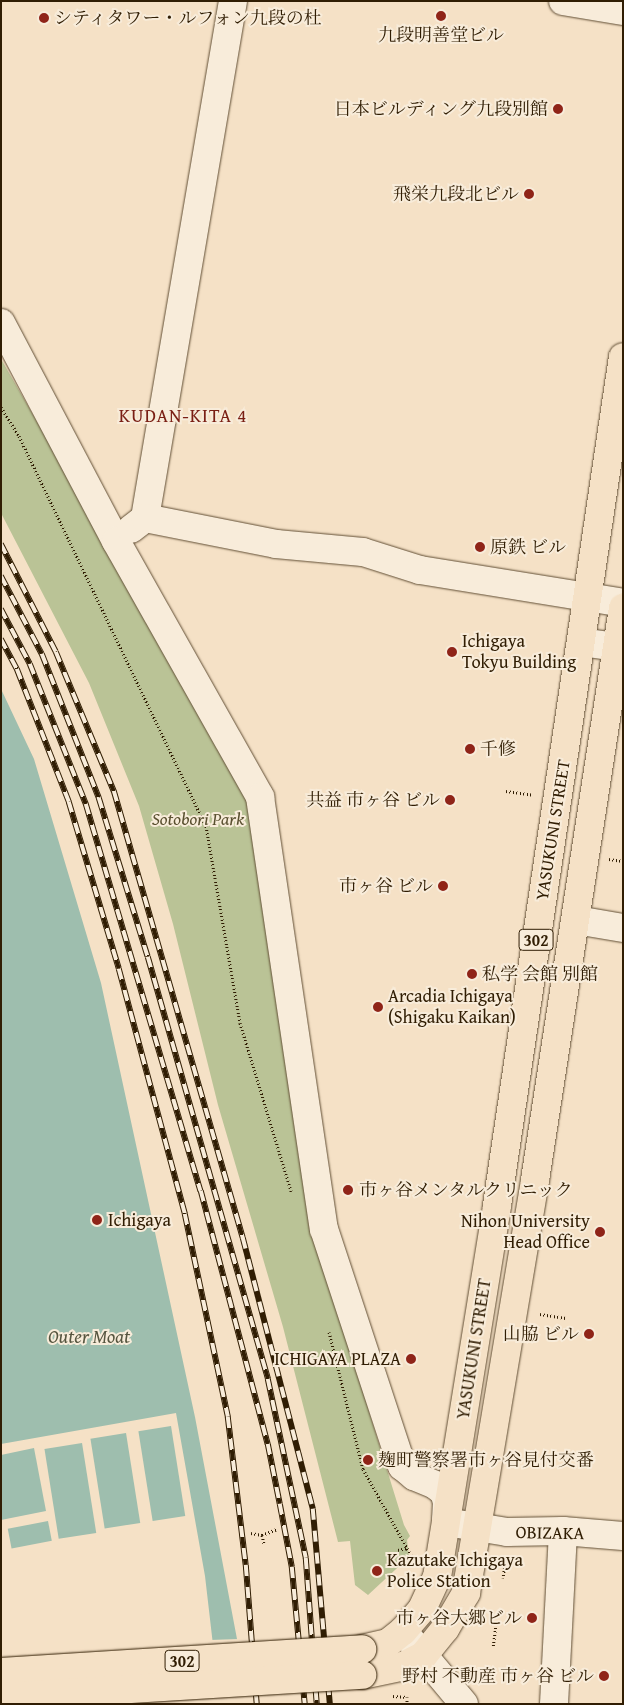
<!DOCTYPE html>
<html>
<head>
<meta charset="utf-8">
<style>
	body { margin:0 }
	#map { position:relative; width:624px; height:1705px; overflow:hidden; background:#f5e1c6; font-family:"Gentium Book Plus","Noto Serif JP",serif }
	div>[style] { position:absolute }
	.green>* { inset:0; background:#bac396 }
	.water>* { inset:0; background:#9ebeae; transform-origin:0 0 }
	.pier>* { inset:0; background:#f5e1c6 }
	.path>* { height:3px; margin-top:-1.5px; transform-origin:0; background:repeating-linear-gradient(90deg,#301d03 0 1px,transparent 0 3.5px) }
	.roads { filter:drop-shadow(0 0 1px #614e34) drop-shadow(0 0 1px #614e34) }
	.street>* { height:28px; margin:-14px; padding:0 14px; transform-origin:14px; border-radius:14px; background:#f8ecda }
	.secondary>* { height:28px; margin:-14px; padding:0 14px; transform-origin:14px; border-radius:14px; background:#f8ecda }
	.primary>* { height:28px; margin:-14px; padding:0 14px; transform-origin:14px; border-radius:14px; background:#f5e1c6 }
	.rail>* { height:5.5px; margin-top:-2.75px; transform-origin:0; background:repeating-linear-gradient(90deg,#f8ecda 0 11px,#301d03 0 22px); box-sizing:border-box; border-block:1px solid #301d03 }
	.bridges { filter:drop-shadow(0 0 1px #301d03) drop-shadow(0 0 1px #301d03) }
	.primary-bridge>* { height:28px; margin:-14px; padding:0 14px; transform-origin:14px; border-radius:14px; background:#f5e1c6 }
	.dots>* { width:14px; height:14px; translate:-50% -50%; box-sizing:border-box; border:2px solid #f8ecda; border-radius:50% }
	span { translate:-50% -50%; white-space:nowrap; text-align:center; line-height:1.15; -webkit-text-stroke:4px #f8ecda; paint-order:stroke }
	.shield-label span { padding:1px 4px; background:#f8ecda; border:1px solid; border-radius:4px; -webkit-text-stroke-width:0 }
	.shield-label { font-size:16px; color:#301d03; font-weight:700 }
	.poi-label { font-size:18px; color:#301d03 }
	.left { translate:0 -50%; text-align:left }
	.right { translate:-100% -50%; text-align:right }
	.park-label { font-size:18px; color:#594f2f; font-style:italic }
	.street-label { font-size:18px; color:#301d03 }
	.neighbourhood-label { font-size:19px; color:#7a1f14; letter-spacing:1px }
	.water-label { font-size:19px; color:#56553f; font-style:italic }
	.frame { position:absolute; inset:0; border:2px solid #301d03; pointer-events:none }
</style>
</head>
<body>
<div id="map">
	<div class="green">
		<i style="clip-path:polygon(1px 359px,237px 769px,249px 807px,314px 1233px,404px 1525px,410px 1536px,407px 1540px,409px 1557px,368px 1595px,355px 1585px,350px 1541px,338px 1542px,283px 1327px,218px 1105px,173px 924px,139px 806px,89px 683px,1px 513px)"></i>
	</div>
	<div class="water">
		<i style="clip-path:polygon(1px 689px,34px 759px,101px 983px,195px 1417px,237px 1639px,245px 1704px,213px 1645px,205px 1576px,176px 1413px,1px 1444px)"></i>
		<i style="left:171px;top:1426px;width:91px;height:33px;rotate:81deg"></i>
		<i style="left:126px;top:1433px;width:91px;height:36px;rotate:81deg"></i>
		<i style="left:82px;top:1443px;width:91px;height:38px;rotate:81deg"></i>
		<i style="clip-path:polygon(34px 1448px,46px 1511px,1px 1520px,1px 1455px)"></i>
		<i style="left:48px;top:1521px;width:20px;height:41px;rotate:79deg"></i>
	</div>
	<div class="pier">
		<i style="clip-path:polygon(239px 1639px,247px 1704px,210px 1704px,210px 1640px)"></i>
	</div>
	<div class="path">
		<i style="left:1px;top:407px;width:34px;rotate:58deg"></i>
		<i style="left:19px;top:436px;width:433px;rotate:64.4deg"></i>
		<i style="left:206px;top:826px;width:200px;rotate:80.2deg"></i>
		<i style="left:240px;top:1023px;width:176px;rotate:73.1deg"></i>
		<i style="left:506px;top:791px;width:27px;rotate:8deg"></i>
		<i style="left:609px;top:859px;width:14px;rotate:8deg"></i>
		<i style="left:540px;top:1314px;width:26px;rotate:9deg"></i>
		<i style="left:329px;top:1332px;width:141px;rotate:76.1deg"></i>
		<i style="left:363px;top:1469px;width:103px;rotate:60.9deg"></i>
		<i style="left:251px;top:1533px;width:11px;rotate:10deg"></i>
		<i style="left:262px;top:1535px;width:16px;rotate:-22deg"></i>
		<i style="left:262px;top:1535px;width:9px;rotate:77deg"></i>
		<i style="left:398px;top:1550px;width:9px;rotate:-13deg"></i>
		<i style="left:501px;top:1564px;width:4px"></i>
		<i style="left:505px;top:1564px;width:14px;rotate:98deg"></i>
		<i style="left:491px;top:1623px;width:5px;rotate:11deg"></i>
		<i style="left:496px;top:1624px;width:23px;rotate:97deg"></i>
		<i style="left:393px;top:1696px;width:14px;rotate:4deg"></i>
		<i style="left:407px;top:1697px;width:7px;rotate:90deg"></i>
	</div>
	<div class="roads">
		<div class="street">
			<i style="left:1px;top:323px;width:246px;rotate:62.2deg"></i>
			<i style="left:116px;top:541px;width:294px;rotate:60.6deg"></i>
			<i style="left:260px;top:797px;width:437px;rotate:81.6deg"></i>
			<i style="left:324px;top:1229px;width:250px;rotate:71.8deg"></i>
			<i style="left:402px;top:1466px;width:16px;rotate:40deg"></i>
			<i style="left:414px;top:1476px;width:23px;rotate:23deg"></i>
			<i style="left:435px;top:1485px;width:11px;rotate:38deg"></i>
			<i style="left:444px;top:1492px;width:10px;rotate:73deg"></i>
			<i style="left:447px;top:1502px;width:20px;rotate:93deg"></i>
			<i style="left:446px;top:1522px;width:62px;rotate:9.3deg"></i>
			<i style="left:507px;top:1532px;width:56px;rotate:-1deg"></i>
			<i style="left:563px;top:1531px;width:60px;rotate:4.8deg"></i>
			<i style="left:145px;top:518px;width:524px;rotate:-80.34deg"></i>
			<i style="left:131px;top:529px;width:18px;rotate:-38deg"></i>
			<i style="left:145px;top:518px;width:134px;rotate:11.2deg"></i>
			<i style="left:276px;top:544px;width:87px;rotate:5.3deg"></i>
			<i style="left:363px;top:552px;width:60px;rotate:17.5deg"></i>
			<i style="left:420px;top:570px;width:206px;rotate:9.2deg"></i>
			<i style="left:581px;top:642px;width:42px;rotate:8.1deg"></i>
			<i style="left:576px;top:920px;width:48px;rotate:9.7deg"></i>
			<i style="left:554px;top:1704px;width:173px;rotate:-87deg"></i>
		</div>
		<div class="secondary">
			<i style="left:563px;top:1px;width:61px;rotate:9.5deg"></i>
			<i style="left:403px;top:1631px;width:95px;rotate:50.1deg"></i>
		</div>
		<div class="primary">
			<i style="left:362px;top:1649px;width:27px;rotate:-13deg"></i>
			<i style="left:388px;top:1643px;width:19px;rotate:-39deg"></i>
			<i style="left:403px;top:1631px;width:29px;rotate:-49deg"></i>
			<i style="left:422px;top:1609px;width:35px;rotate:-65deg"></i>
			<i style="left:437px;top:1577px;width:377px;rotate:-80.8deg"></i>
			<i style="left:497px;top:1205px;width:857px;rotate:-81.55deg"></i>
			<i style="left:362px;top:1675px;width:40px;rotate:-12deg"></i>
			<i style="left:401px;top:1667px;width:25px;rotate:-27deg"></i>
			<i style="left:423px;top:1656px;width:35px;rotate:-51deg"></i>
			<i style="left:445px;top:1629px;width:42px;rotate:-59.7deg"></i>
			<i style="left:466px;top:1593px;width:419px;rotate:-80.5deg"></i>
			<i style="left:535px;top:1180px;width:579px;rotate:-81.25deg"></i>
		</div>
	</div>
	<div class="rail">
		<i style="left:1px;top:544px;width:121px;rotate:63deg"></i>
		<i style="left:56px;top:652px;width:151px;rotate:67.4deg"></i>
		<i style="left:114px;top:791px;width:465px;rotate:73.9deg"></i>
		<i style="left:243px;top:1238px;width:280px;rotate:75.5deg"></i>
		<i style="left:313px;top:1509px;width:196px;rotate:85deg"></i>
		<i style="left:1px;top:576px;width:88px;rotate:62.3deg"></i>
		<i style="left:42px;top:654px;width:155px;rotate:68.4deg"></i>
		<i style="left:99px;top:798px;width:166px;rotate:72.9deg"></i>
		<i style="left:148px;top:957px;width:439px;rotate:74.1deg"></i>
		<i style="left:268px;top:1379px;width:183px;rotate:78deg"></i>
		<i style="left:306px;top:1558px;width:146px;rotate:85.7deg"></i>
		<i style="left:1px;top:609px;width:62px;rotate:62.2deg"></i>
		<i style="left:30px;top:664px;width:151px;rotate:68.2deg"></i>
		<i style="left:86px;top:804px;width:404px;rotate:73.5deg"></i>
		<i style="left:201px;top:1191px;width:262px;rotate:75.2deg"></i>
		<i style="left:268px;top:1444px;width:61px;rotate:78.7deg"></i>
		<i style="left:280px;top:1504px;width:64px;rotate:79.2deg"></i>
		<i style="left:292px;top:1567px;width:138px;rotate:84.6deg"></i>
		<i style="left:1px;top:639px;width:34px;rotate:62deg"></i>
		<i style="left:17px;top:669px;width:143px;rotate:68.6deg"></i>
		<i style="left:69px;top:802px;width:174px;rotate:73.3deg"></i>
		<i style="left:119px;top:969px;width:254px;rotate:74.9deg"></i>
		<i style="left:185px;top:1214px;width:208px;rotate:78deg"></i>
		<i style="left:228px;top:1417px;width:149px;rotate:83.1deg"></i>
		<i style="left:246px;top:1565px;width:139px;rotate:85.5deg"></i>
	</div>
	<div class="bridges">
		<div class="primary-bridge">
			<i style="left:1px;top:1672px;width:362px;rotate:-3.6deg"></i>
			<i style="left:1px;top:1697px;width:362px;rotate:-3.5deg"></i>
		</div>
	</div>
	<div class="dots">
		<i style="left:441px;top:16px;background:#8f2418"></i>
		<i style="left:44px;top:18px;background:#8f2418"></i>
		<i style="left:558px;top:109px;background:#8f2418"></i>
		<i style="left:529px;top:194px;background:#8f2418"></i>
		<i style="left:480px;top:547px;background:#8f2418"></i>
		<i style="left:452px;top:652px;background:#8f2418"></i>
		<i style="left:470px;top:749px;background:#8f2418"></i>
		<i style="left:450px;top:800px;background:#8f2418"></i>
		<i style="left:443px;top:886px;background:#8f2418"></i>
		<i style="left:472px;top:974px;background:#8f2418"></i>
		<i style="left:378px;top:1007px;background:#8f2418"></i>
		<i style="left:348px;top:1190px;background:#8f2418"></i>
		<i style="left:97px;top:1220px;background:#8f2418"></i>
		<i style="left:600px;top:1232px;background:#8f2418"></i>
		<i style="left:589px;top:1334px;background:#8f2418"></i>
		<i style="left:411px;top:1359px;background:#8f2418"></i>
		<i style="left:368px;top:1460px;background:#8f2418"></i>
		<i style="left:377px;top:1571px;background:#8f2418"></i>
		<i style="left:532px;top:1618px;background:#8f2418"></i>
		<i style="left:604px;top:1676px;background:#8f2418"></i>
	</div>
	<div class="shield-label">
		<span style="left:536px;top:940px">302</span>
		<span style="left:182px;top:1661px">302</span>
	</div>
	<div class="poi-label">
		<span class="left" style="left:54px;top:18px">シティタワー・ルフォン九段の杜</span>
		<span style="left:441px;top:35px">九段明善堂ビル</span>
		<span class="right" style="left:548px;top:109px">日本ビルディング九段別館</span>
		<span class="right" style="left:519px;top:194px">飛栄九段北ビル</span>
		<span class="left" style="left:490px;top:547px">原鉄 ビル</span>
		<span class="left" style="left:462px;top:652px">Ichigaya<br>Tokyu Building</span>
		<span class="left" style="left:480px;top:749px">千修</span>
		<span class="right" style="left:440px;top:800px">共益 市ヶ谷 ビル</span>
		<span class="right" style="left:433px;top:886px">市ヶ谷 ビル</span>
		<span class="left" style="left:482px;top:974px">私学 会館 別館</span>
		<span class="left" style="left:388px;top:1007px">Arcadia Ichigaya<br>(Shigaku Kaikan)</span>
		<span class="left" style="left:359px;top:1190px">市ヶ谷メンタルクリニック</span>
		<span class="left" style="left:108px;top:1220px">Ichigaya</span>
		<span class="right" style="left:590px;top:1232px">Nihon University<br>Head Office</span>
		<span class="right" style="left:579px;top:1334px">山脇 ビル</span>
		<span class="right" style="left:401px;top:1359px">ICHIGAYA PLAZA</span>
		<span class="left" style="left:378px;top:1460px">麹町警察署市ヶ谷見付交番</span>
		<span class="left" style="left:387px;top:1571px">Kazutake Ichigaya<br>Police Station</span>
		<span class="right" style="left:522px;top:1618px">市ヶ谷大郷ビル</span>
		<span class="right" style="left:594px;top:1676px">野村 不動産 市ヶ谷 ビル</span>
	</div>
	<div class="park-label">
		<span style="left:198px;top:819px">Sotobori Park</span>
	</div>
	<div class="street-label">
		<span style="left:553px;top:830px;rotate:-81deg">YASUKUNI STREET</span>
		<span style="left:474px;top:1349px;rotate:-81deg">YASUKUNI STREET</span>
		<span style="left:550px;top:1533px;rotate:1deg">OBIZAKA</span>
	</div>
	<div class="neighbourhood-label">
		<span style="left:183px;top:416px">KUDAN-KITA 4</span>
	</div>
	<div class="water-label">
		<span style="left:89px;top:1337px">Outer Moat</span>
	</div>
	<div class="frame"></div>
</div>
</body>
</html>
